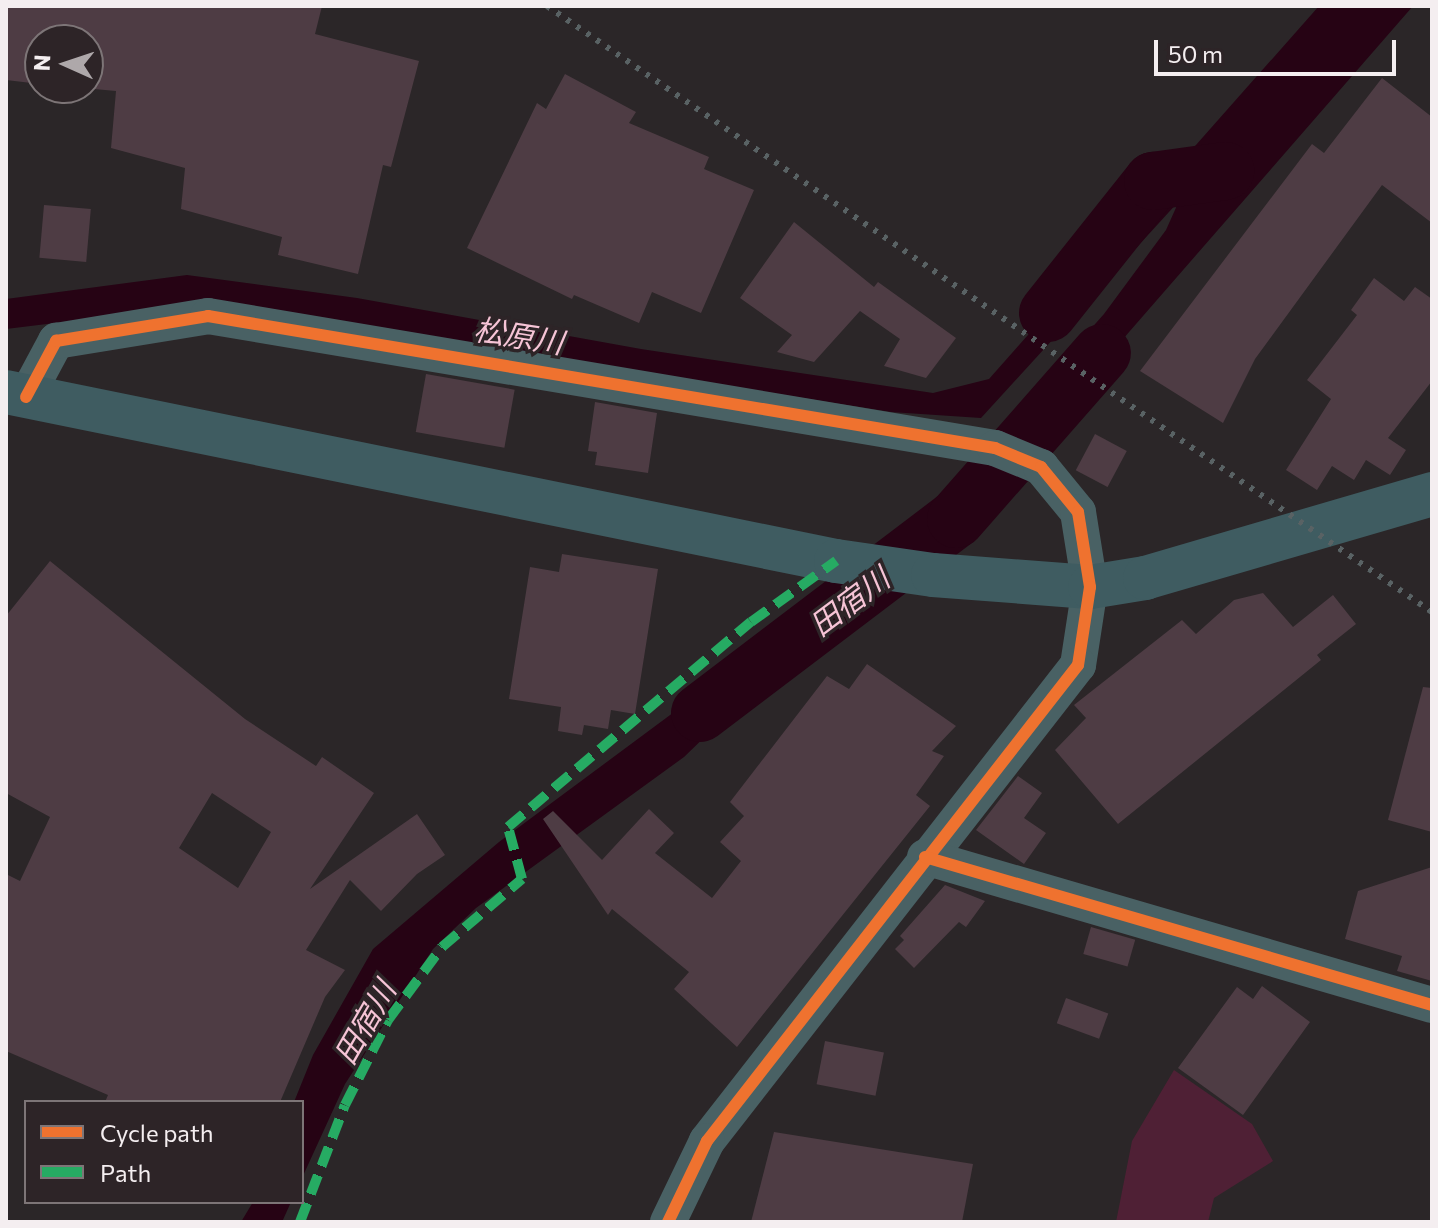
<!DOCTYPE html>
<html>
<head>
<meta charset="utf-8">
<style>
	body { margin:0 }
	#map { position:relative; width:1438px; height:1228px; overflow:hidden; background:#2b2628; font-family:Commissioner,"Noto Sans JP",sans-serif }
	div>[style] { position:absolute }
	.green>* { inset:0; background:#4f2035 }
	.water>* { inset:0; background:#260314 }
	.river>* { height:58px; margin:-29px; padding:0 29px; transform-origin:29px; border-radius:29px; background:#260314 }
	.building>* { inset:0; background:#4e3c44; transform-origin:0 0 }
	.street>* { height:36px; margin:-18px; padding:0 18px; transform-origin:18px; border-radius:18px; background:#496164 }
	.secondary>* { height:44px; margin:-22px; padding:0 22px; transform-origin:22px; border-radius:22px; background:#3f5c61 }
	.rail>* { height:6px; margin-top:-3px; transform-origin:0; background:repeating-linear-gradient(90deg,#596264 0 4px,transparent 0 12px) }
	.quiet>* { height:10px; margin-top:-5px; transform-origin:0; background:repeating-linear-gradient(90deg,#26ab63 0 20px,transparent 0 30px) }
	.cycleway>* { height:12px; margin:-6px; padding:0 6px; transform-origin:6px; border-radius:6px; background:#ef722f }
	span { translate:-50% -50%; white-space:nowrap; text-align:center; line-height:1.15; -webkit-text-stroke:7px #2d2427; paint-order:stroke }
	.water-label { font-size:30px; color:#f6c4d6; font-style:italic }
	.frame { position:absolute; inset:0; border:8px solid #f4eef0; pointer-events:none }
	.legend { position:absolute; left:24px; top:1100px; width:280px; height:104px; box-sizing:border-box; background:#2d2427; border:2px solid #7d7577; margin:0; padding:10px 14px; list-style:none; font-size:24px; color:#f4eef0 }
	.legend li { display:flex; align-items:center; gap:16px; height:40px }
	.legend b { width:40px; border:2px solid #7d7577 }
	.north { position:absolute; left:24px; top:24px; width:80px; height:80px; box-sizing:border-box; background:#2d2427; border:2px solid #7d7577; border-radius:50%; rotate:273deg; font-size:22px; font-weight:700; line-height:32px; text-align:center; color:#f4eef0 }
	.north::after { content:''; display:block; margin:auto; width:28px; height:36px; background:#aea8aa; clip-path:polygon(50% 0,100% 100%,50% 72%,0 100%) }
	.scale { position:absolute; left:1154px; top:40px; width:242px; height:36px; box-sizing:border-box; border:4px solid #f4eef0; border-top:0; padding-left:10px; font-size:24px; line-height:28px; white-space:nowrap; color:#f4eef0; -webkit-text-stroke:6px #2d2427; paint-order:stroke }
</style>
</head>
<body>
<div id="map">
	<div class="green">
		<i style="clip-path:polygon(1174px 1070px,1252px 1124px,1273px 1161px,1214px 1198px,1208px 1222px,1116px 1222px,1132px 1141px)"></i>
	</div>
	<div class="water">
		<i style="clip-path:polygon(1319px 6px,1413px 6px,1062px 409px,1000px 431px,1104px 314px,1166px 230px,1179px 201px,981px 418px,891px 412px,210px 304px,6px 329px,6px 299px,187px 275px,357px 298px,641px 349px,933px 393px,989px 379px)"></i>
		<i style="clip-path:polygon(755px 652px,771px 673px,684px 757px,476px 908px,433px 949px,345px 1084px,302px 1178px,302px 1102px,294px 1102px,313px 1055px,373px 949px,499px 842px)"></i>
		<i style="clip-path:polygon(253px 1202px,291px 1202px,282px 1222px,241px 1222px)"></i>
	</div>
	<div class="river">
		<i style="left:1048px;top:313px;width:169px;rotate:-51.5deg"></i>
		<i style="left:1153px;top:181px;width:73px;rotate:-7.9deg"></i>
		<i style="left:700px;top:713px;width:321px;rotate:-37.2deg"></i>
		<i style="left:956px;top:519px;width:221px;rotate:-48.7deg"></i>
	</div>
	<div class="building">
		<i style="clip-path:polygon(6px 6px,322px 6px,315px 34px,419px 61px,391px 167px,383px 165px,358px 274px,278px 255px,282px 237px,181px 209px,185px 168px,111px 148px,116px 91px,83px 88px,88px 88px,88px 40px,40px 40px,40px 84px,6px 80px)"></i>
		<i style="clip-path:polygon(565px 74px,636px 112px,629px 123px,709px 157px,704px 169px,754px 190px,701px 313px,652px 292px,639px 323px,574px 295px,572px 299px,467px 248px,537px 103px,546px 109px)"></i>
		<i style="clip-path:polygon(1382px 78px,1432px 117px,1432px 223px,1382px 185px,1255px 359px,1223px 423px,1140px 371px,1312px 144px,1324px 153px)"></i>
		<i style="left:44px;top:205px;width:47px;height:53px;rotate:5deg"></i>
		<i style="clip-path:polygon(794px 222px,874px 287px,878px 282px,956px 338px,926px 378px,884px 366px,900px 339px,860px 311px,814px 362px,777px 352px,792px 335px,740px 298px)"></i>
		<i style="clip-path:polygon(1374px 278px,1404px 301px,1415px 287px,1432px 299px,1432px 381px,1388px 438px,1406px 450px,1390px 475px,1366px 460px,1354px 480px,1332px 466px,1317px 490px,1286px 470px,1331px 399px,1307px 380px,1357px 315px,1351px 310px)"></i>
		<i style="left:426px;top:374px;width:90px;height:59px;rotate:10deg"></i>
		<i style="clip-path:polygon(595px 402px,657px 413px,648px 473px,595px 465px,597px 452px,588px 451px)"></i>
		<i style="left:1095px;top:434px;width:36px;height:41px;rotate:28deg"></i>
		<i style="clip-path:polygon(562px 554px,658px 569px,635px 714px,611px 710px,608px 729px,584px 725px,582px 735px,558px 731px,561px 707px,509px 699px,530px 567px,559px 572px)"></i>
		<i style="clip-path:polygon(evenodd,50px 561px,245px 719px,316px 766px,322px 757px,374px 793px,310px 889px,417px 814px,445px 855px,417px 874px,381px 911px,350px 880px,306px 950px,345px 970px,325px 997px,280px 1102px,105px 1102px,108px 1095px,6px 1051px,6px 874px,20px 881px,50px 817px,6px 793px,6px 616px,50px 561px,212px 793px,271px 832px,238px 888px,179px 848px,212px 793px)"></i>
		<i style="clip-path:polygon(1263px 593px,1293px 627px,1333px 595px,1356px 624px,1317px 655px,1321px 660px,1118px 824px,1055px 750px,1086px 718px,1074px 705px,1182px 620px,1196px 634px,1234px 600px)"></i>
		<i style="clip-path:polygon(867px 664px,956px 726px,932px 751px,944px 756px,916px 795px,930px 806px,737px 1047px,674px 989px,689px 972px,612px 909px,608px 915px,543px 819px,553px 811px,602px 860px,649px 809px,674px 833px,655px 853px,712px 898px,741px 861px,720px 842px,744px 816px,730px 802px,827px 676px,849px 689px)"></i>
		<i style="clip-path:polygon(1423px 687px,1432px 688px,1432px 832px,1388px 820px)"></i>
		<i style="clip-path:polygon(1018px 776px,1042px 793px,1024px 818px,1046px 833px,1024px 864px,976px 830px)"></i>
		<i style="clip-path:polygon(1432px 867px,1432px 981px,1397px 971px,1402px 956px,1345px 939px,1358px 891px)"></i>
		<i style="clip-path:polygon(945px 885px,985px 901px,966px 927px,959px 922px,914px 968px,895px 949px,904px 940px,900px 936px)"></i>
		<i style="left:1091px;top:927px;width:46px;height:28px;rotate:16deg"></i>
		<i style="clip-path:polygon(1262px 986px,1310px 1022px,1243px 1115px,1178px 1068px,1237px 987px,1253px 999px)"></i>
		<i style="left:1066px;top:998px;width:45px;height:27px;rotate:20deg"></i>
		<i style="left:825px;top:1041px;width:60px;height:44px;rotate:11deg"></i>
		<i style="clip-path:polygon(774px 1132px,973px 1164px,962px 1222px,751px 1222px)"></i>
	</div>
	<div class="street">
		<i style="left:26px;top:397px;width:64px;rotate:-61.8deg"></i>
		<i style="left:56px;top:341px;width:154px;rotate:-9.3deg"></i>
		<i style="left:208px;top:316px;width:798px;rotate:9.52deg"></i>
		<i style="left:995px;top:448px;width:50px;rotate:22.4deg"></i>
		<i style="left:1041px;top:467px;width:58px;rotate:50.6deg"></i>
		<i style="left:1078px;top:512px;width:76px;rotate:80.9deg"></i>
		<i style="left:1090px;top:587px;width:79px;rotate:98.7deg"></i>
		<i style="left:1078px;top:665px;width:604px;rotate:127.93deg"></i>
		<i style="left:707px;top:1141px;width:90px;rotate:115.7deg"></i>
		<i style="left:925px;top:857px;width:528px;rotate:16.27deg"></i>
	</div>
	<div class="secondary">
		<i style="left:6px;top:392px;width:847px;rotate:11.51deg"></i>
		<i style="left:836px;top:561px;width:98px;rotate:8.2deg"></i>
		<i style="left:933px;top:575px;width:157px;rotate:4.4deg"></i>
		<i style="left:1090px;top:587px;width:56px;rotate:-9.3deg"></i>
		<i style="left:1145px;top:578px;width:299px;rotate:-16.3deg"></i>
	</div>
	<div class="rail">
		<i style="left:547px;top:6px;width:1073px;rotate:34.4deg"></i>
	</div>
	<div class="quiet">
		<i style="left:300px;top:1222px;width:125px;rotate:-69deg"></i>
		<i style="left:345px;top:1105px;width:95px;rotate:-63.2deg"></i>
		<i style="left:388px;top:1020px;width:91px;rotate:-53.5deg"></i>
		<i style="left:442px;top:947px;width:105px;rotate:-40.4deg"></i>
		<i style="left:522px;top:879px;width:54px;rotate:-105.1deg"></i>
		<i style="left:508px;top:827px;width:318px;rotate:-40.2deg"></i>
		<i style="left:751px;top:622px;width:105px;rotate:-35.7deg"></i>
	</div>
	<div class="cycleway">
		<i style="left:26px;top:397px;width:64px;rotate:-61.8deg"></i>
		<i style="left:56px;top:341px;width:154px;rotate:-9.3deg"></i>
		<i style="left:208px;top:316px;width:798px;rotate:9.52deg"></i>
		<i style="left:995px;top:448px;width:50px;rotate:22.4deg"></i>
		<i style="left:1041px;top:467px;width:58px;rotate:50.6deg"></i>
		<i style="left:1078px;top:512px;width:76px;rotate:80.9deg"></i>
		<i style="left:1090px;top:587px;width:79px;rotate:98.7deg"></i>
		<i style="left:1078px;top:665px;width:604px;rotate:127.93deg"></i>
		<i style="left:707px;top:1141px;width:90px;rotate:115.7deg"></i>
		<i style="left:925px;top:857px;width:528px;rotate:16.27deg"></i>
	</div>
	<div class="water-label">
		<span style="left:519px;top:335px;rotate:9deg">松原川</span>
		<span style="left:849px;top:601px;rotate:-37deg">田宿川</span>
		<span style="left:364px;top:1022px;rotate:-60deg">田宿川</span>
	</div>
	<div class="frame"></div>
	<ul class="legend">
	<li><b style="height:10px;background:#ef722f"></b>Cycle path</li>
	<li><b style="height:10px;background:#26ab63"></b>Path</li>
	</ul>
	<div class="north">N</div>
	<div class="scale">50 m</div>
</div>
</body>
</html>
